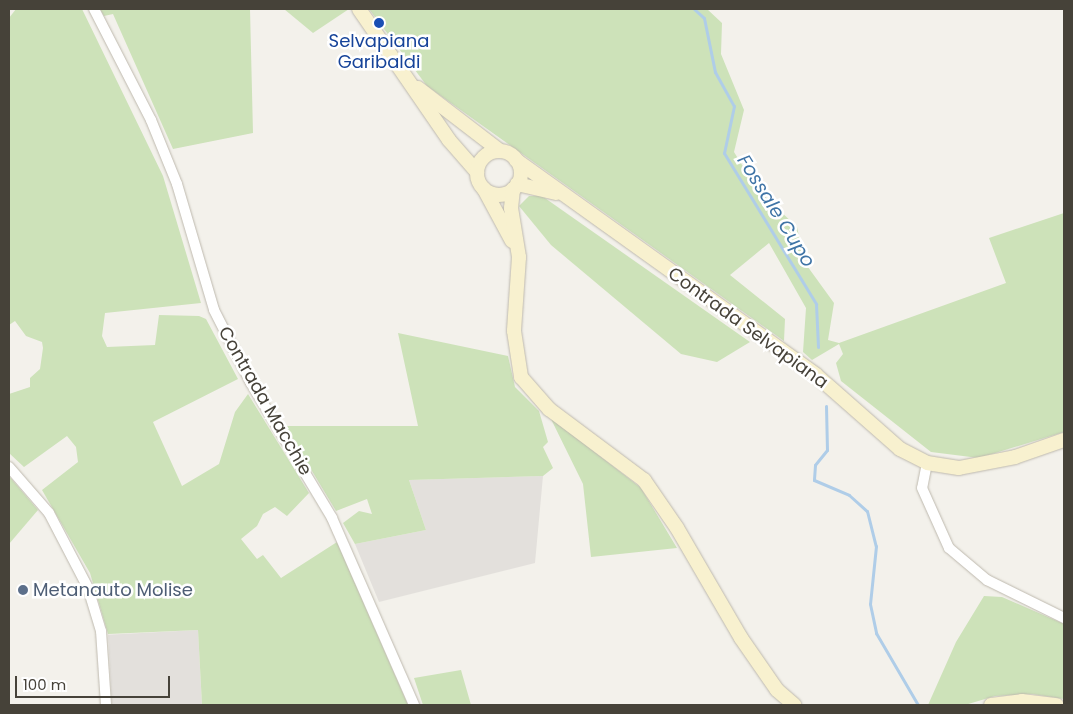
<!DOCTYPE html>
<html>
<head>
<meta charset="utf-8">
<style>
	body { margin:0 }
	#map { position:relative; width:1073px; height:714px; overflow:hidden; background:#f3f1eb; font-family:Poppins,sans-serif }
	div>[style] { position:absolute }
	.industrial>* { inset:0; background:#e3e0dc; transform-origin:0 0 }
	.green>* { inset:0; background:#cde2b9 }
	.stream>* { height:3px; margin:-1.5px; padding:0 1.5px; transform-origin:1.5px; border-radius:1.5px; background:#afcde8 }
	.roads { filter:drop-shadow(0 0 1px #beb9ae) drop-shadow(0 0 1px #beb9ae) }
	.street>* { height:10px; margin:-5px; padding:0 5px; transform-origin:5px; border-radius:5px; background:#fff }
	.secondary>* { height:14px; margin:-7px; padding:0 7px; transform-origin:7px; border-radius:7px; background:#f8f1cf }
	.secondary>.ring { margin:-7px; padding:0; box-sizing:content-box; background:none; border:14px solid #f8f1cf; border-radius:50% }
	.dots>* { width:14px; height:14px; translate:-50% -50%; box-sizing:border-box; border:2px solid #fff; border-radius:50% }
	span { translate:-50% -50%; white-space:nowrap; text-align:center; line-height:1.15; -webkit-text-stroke:5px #fff; paint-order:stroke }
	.transit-label { font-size:18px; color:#164399 }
	.street-label { font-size:18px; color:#464239 }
	.service-label { font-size:18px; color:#4e5e75 }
	.left { translate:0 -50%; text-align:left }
	.water-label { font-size:19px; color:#3f74a6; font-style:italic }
	.frame { position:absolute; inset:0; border:10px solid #464239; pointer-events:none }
	.scale { position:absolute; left:15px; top:676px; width:155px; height:22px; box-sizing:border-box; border:2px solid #464239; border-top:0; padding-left:6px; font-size:15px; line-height:18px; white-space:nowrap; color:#464239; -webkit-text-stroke:4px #fff; paint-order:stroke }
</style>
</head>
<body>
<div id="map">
	<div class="industrial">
		<i style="clip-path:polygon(543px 476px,535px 563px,379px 602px,355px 544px,426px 530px,409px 480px)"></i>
		<i style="left:198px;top:630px;width:75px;height:90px;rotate:87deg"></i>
	</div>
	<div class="green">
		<i style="clip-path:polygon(16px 9px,82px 9px,163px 176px,201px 303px,105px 313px,102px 336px,107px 347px,155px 345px,159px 315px,199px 316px,206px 319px,238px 379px,153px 422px,182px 486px,219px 464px,235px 412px,248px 394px,309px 493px,287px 516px,275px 507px,263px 514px,257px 526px,241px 539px,257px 559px,263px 555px,281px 578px,337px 542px,408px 705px,202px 705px,198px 630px,108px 634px,90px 573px,42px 490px,78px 462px,76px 447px,67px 436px,24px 467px,9px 453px,9px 394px,30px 387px,30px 378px,40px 369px,43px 348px,42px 342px,26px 336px,15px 321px,9px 325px,9px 18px)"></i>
		<i style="clip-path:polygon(100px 9px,250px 9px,253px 133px,173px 149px,113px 14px,104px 16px)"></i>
		<i style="clip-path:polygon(284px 9px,349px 9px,313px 33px)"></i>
		<i style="clip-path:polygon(369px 9px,707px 9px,722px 23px,721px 54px,744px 110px,734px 152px,757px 189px,797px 227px,805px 263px,834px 303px,828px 340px,839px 343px,1006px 283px,989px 238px,1064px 213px,1064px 432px,979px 458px,931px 452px,841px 381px,836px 363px,843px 354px,839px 344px,812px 360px,803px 352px,806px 308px,769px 243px,730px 275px,785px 319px,784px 341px,427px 86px)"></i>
		<i style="clip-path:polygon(529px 196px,542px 196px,750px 342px,717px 362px,681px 354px,551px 245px,519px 206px)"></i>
		<i style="clip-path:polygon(398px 333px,508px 356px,515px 387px,539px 411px,548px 442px,543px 447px,553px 468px,543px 476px,409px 480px,426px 530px,355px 544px,343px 523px,359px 511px,372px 514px,367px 499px,336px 511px,285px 426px,418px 426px)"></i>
		<i style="clip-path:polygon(550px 417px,641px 488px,677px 548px,591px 557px,583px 484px)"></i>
		<i style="clip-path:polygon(9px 476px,38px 510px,9px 544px)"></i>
		<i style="clip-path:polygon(984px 596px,1002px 597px,1064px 624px,1064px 699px,1032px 694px,995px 696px,965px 705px,928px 705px,956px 642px)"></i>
		<i style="clip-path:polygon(461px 670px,471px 705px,423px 705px,414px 678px)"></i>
	</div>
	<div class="stream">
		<i style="left:694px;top:9px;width:13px;rotate:42deg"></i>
		<i style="left:704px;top:18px;width:55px;rotate:78.5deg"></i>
		<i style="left:715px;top:72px;width:39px;rotate:61deg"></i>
		<i style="left:734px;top:106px;width:48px;rotate:102deg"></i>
		<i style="left:724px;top:153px;width:177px;rotate:58.6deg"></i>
		<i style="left:816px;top:304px;width:43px;rotate:87.3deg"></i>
		<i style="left:826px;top:406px;width:44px;rotate:88.7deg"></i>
		<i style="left:827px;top:450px;width:19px;rotate:129deg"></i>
		<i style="left:815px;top:465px;width:15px;rotate:94deg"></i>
		<i style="left:814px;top:480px;width:38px;rotate:23deg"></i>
		<i style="left:849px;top:495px;width:24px;rotate:42deg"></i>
		<i style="left:867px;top:511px;width:36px;rotate:76deg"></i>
		<i style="left:876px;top:546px;width:58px;rotate:95.9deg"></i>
		<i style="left:870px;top:604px;width:30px;rotate:78deg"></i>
		<i style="left:876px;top:633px;width:83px;rotate:59.7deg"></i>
	</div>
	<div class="roads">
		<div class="street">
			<i style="left:94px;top:9px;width:125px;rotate:62.8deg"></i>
			<i style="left:151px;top:120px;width:69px;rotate:67.9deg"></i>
			<i style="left:177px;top:184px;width:131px;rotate:73.6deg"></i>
			<i style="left:214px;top:310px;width:82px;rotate:63.1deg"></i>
			<i style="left:251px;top:383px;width:157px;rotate:59deg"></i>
			<i style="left:332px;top:518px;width:204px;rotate:66.3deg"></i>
			<i style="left:927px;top:463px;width:25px;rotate:101deg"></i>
			<i style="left:922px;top:488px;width:66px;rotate:65.8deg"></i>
			<i style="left:949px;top:548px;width:50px;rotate:40.1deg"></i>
			<i style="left:987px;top:580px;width:86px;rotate:26.3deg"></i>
			<i style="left:9px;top:467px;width:61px;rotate:49deg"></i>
			<i style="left:49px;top:513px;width:85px;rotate:62.5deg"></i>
			<i style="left:88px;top:588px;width:45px;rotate:73.2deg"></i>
			<i style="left:101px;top:631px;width:74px;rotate:86.1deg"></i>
		</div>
		<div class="secondary">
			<i style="left:359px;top:9px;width:159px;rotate:55.5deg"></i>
			<i style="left:449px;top:140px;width:43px;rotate:48.8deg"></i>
			<i style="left:418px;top:88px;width:103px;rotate:37.5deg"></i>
			<i class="ring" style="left:477px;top:151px;width:30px;height:30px"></i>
			<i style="left:516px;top:160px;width:369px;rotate:35.6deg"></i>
			<i style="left:816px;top:375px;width:112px;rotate:41.4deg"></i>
			<i style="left:900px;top:449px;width:30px;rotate:27deg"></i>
			<i style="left:927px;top:463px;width:32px;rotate:9deg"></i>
			<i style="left:959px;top:468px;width:57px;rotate:-11.1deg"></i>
			<i style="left:1015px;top:457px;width:52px;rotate:-19.1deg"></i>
			<i style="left:517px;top:184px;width:40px;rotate:13deg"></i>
			<i style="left:484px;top:189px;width:59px;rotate:61.7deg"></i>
			<i style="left:513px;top:189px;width:19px;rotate:96deg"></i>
			<i style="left:511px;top:208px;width:50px;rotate:80.7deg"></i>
			<i style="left:519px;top:257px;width:74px;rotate:93.9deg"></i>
			<i style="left:514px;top:331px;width:47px;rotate:81.3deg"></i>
			<i style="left:521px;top:377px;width:43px;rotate:48.8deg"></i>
			<i style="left:549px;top:409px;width:119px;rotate:36.8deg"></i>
			<i style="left:644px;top:480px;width:58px;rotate:55.5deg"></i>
			<i style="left:677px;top:528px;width:127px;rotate:59.8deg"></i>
			<i style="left:741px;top:638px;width:63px;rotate:55.3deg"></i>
			<i style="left:777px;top:690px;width:23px;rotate:41deg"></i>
			<i style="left:991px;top:705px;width:31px;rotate:-7deg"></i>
			<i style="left:1022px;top:701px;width:35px;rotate:7deg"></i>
		</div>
	</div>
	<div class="dots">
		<i style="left:379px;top:23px;background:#1a4fb4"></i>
		<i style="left:23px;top:590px;background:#5c6f8a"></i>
	</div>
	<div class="transit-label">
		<span style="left:379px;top:52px">Selvapiana<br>Garibaldi</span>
	</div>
	<div class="street-label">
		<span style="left:748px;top:328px;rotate:36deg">Contrada Selvapiana</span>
		<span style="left:265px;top:401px;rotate:60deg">Contrada Macchie</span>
	</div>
	<div class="service-label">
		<span class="left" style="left:33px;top:590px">Metanauto Molise</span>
	</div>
	<div class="water-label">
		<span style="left:776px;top:211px;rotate:58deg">Fossale Cupo</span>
	</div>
	<div class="frame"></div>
	<div class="scale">100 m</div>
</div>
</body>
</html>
